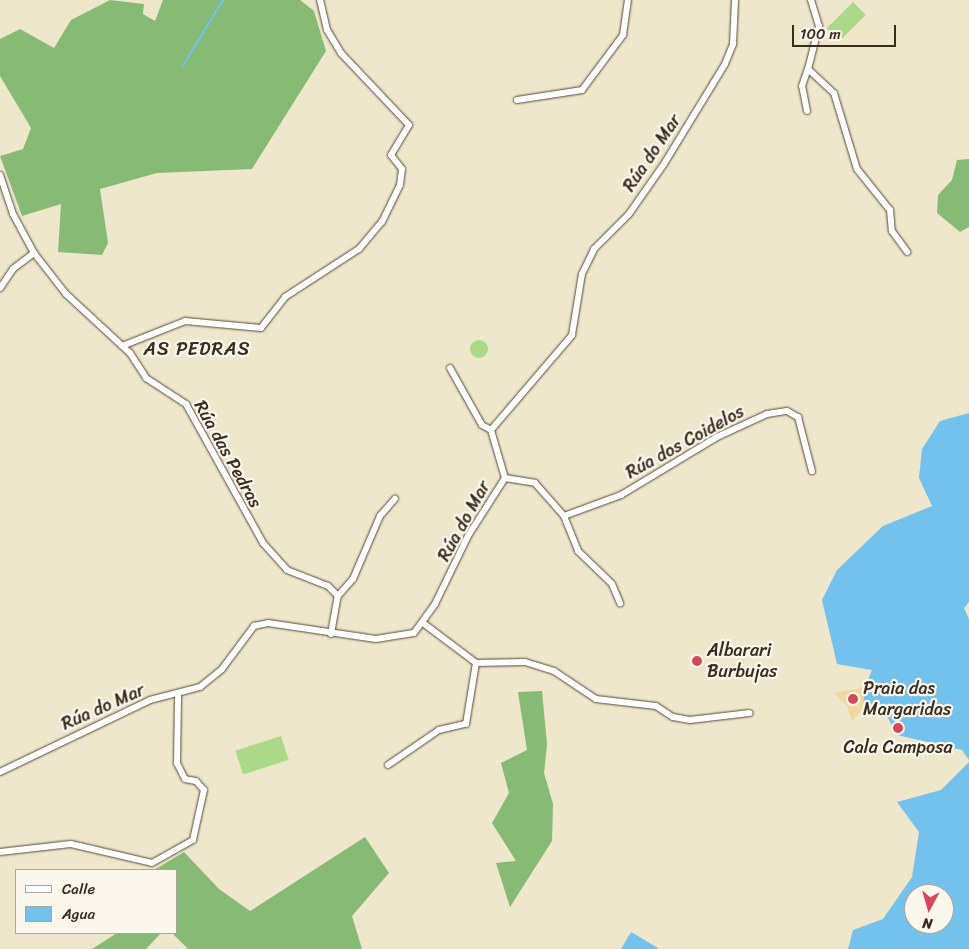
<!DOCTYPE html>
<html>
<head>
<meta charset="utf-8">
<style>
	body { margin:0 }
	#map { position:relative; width:969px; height:949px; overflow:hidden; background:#eee7cb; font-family:Sriracha,sans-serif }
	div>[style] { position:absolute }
	.green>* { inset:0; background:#aada88; transform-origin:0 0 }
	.round { border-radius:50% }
	.forest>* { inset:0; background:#87ba74 }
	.sand>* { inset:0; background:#eeda9e }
	.water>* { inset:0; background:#73c1ed }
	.stream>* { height:2px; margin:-1px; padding:0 1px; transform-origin:1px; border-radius:1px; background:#73c1ed }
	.roads { filter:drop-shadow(0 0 1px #564638) drop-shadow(0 0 1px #564638) }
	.minor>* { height:6px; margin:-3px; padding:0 3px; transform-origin:3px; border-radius:3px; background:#fff }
	.dots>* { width:14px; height:14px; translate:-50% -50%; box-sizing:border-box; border:2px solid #fbf7ec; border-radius:50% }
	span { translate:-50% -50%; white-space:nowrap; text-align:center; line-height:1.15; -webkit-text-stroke:4.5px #fbf7ec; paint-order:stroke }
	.street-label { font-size:18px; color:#3b2a1e }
	.poi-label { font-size:18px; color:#3b2a1e }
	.left { translate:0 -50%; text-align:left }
	.neighbourhood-label { font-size:19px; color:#3b2a1e; letter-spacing:1px }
	.legend { position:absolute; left:15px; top:869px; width:162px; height:65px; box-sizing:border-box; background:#fbf7ec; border:1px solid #aea59a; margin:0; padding:6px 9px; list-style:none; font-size:15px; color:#3b2a1e }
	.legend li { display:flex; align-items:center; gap:10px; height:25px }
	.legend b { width:25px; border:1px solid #aea59a }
	.north { position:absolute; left:904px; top:884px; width:50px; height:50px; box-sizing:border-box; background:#fbf7ec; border:1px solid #aea59a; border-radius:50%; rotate:186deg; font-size:14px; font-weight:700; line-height:20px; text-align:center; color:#3b2a1e }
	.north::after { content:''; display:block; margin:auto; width:18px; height:22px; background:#d1495b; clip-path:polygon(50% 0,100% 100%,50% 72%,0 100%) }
	.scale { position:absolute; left:792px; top:25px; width:104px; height:22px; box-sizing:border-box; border:2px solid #3b2a1e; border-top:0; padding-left:6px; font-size:15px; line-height:18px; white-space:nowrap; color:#3b2a1e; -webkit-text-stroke:4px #fbf7ec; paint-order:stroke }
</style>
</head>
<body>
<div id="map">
	<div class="green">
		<i style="left:853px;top:2px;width:18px;height:37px;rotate:45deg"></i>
		<i class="round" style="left:470px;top:340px;width:18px;height:18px"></i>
		<i style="left:281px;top:736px;width:25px;height:48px;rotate:72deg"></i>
	</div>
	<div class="forest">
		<i style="clip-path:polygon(110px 0,144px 4px,143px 14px,155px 21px,163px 0,300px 0,314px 11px,326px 51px,252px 169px,157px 173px,100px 189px,108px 243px,102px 255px,58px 252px,61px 204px,22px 216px,0 156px,23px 149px,31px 128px,0 76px,0 39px,20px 29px,54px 48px,71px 20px)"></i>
		<i style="clip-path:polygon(969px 159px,969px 227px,960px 232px,937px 213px,938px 195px,952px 180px,957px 160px)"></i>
		<i style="clip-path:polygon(542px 691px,547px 744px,544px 773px,553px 804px,552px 841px,510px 907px,496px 863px,516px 861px,492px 823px,509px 793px,501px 763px,527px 750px,518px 692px)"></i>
		<i style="clip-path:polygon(365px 837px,389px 873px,352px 916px,362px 949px,188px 949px,172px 933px,176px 933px,176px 870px,154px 870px,184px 852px,219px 889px,250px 911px)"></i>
		<i style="clip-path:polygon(117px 933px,161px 933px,146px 949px,92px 949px)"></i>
	</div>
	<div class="sand">
		<i style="clip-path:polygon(865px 687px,866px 706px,852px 721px,847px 706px,834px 693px)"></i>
	</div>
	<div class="water">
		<i style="clip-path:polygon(969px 413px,969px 602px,964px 608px,969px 619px,969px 760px,962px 750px,897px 735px,882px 707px,863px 709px,865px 687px,872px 670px,837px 664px,822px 600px,837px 570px,883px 526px,932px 506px,919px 478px,922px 449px,940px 421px)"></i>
		<i style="clip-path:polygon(evenodd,969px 762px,969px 949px,848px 949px,853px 930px,883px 919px,912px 877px,919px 832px,897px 802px,941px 790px,969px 762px,914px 894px,944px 894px,944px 924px,914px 924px,914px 894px)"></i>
		<i style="clip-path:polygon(631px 932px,658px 948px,658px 949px,621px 949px)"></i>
	</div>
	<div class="stream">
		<i style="left:182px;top:67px;width:79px;rotate:-58.5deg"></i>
	</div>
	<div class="roads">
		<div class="minor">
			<i style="left:811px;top:0;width:27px;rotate:73deg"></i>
			<i style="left:819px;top:26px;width:44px;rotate:104.3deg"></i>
			<i style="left:808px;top:69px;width:35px;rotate:43deg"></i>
			<i style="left:834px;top:93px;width:79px;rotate:73.2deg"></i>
			<i style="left:857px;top:169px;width:53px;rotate:51.2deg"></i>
			<i style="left:890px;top:210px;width:21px;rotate:85deg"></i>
			<i style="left:892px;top:231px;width:26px;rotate:54deg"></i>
			<i style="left:517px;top:100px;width:66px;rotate:-8.7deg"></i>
			<i style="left:582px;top:90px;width:69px;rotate:-53.3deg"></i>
			<i style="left:623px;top:35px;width:35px;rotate:-82deg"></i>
			<i style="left:807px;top:111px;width:25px;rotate:-101deg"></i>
			<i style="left:802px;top:86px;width:18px;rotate:-71deg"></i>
			<i style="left:0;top:175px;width:41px;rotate:71.6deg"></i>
			<i style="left:13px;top:214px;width:44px;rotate:61.7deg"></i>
			<i style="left:34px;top:253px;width:26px;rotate:143deg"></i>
			<i style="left:13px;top:269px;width:23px;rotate:124deg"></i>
			<i style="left:34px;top:253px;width:52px;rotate:52deg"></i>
			<i style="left:66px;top:294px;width:87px;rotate:42.7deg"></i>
			<i style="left:130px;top:353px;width:30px;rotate:57deg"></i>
			<i style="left:146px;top:378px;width:48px;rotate:33deg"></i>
			<i style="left:186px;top:404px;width:159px;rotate:61deg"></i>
			<i style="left:263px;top:543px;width:36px;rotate:48deg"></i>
			<i style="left:287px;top:570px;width:44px;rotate:21.3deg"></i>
			<i style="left:328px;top:586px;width:14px;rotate:45deg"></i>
			<i style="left:122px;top:346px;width:68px;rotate:-21.6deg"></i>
			<i style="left:185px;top:321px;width:76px;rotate:5.3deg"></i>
			<i style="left:261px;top:328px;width:39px;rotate:-52deg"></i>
			<i style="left:285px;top:297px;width:88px;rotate:-33deg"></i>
			<i style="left:359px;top:249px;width:35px;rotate:-50deg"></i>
			<i style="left:382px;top:222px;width:41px;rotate:-64.1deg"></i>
			<i style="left:400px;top:185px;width:16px;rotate:-83deg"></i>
			<i style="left:402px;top:169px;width:18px;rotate:-128deg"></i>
			<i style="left:391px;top:155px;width:35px;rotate:-59deg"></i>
			<i style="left:409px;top:125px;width:99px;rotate:-133.4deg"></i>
			<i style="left:341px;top:53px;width:27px;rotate:-121deg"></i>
			<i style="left:327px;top:30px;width:31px;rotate:-103deg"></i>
			<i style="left:450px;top:368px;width:65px;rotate:60.7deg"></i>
			<i style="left:482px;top:425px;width:10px;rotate:29deg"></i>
			<i style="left:505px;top:478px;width:30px;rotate:9deg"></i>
			<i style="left:535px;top:483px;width:44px;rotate:48.7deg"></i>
			<i style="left:564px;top:516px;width:38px;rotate:68deg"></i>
			<i style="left:578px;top:551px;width:47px;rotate:44.1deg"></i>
			<i style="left:612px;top:584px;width:21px;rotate:67deg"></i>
			<i style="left:564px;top:516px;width:61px;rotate:-20.2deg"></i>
			<i style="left:621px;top:495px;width:112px;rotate:-31.1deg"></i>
			<i style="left:717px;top:437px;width:55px;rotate:-24.7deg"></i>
			<i style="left:767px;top:414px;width:20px;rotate:-9deg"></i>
			<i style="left:787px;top:411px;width:13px;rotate:29deg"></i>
			<i style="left:798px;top:417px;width:56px;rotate:75.5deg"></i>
			<i style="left:423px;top:623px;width:66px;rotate:37deg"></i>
			<i style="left:476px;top:663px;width:49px;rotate:-1.2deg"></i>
			<i style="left:525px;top:662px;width:30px;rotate:17deg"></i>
			<i style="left:554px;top:671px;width:50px;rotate:33.7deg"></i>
			<i style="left:596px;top:699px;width:60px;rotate:6.7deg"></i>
			<i style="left:656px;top:706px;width:20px;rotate:33deg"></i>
			<i style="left:673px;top:717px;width:17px;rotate:10deg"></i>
			<i style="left:690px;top:720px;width:60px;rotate:-6.7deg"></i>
			<i style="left:331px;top:634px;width:39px;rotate:-80deg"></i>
			<i style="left:338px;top:596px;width:23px;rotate:-49deg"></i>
			<i style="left:353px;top:579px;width:69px;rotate:-66.8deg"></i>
			<i style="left:380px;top:516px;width:23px;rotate:-49deg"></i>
			<i style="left:388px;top:765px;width:62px;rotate:-34.5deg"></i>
			<i style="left:439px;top:730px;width:28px;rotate:-13deg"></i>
			<i style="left:466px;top:724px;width:62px;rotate:-80.7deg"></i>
			<i style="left:0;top:772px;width:166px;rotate:-25.6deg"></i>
			<i style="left:150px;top:700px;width:52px;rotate:-14.6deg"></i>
			<i style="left:200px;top:687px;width:28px;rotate:-39deg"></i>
			<i style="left:222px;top:669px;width:54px;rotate:-53.3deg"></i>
			<i style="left:254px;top:626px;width:14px;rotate:-12deg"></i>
			<i style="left:268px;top:623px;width:109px;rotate:8.4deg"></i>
			<i style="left:376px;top:639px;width:38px;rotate:-9deg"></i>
			<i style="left:414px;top:633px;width:36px;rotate:-54deg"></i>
			<i style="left:435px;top:604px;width:76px;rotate:-64.1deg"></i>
			<i style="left:468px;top:536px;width:69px;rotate:-57.5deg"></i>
			<i style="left:505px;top:478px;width:50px;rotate:-106.3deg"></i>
			<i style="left:491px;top:430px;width:125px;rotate:-49.5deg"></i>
			<i style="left:572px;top:335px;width:62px;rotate:-80.7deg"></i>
			<i style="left:582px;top:274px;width:28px;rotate:-64deg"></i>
			<i style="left:594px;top:249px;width:49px;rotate:-45deg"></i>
			<i style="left:629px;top:214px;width:61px;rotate:-55deg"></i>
			<i style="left:664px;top:164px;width:117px;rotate:-58.6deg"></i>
			<i style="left:725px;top:64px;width:22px;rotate:-68deg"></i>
			<i style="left:733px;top:44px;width:44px;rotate:-87.4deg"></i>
			<i style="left:0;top:852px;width:71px;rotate:-6.4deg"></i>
			<i style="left:71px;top:844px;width:83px;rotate:13.2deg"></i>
			<i style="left:152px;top:863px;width:47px;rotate:-29.3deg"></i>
			<i style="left:193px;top:840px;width:51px;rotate:-77.6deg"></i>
			<i style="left:204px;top:790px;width:12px;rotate:-132deg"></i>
			<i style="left:196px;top:781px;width:11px;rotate:-170deg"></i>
			<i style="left:185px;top:779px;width:18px;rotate:-117deg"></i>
			<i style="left:177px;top:763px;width:67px;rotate:-89.1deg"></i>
		</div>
	</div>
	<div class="dots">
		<i style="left:697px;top:661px;background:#d1495b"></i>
		<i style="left:853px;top:699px;background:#d1495b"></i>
		<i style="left:898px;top:728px;background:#d1495b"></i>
	</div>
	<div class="street-label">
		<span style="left:652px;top:153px;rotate:-56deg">Rúa do Mar</span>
		<span style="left:685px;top:442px;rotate:-29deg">Rúa dos Coidelos</span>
		<span style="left:228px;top:454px;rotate:61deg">Rúa das Pedras</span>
		<span style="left:464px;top:521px;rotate:-61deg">Rúa do Mar</span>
		<span style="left:103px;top:707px;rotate:-24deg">Rúa do Mar</span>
	</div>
	<div class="poi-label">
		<span class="left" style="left:707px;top:661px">Albarari<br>Burbujas</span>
		<span class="left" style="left:863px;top:699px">Praia das<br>Margaridas</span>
		<span style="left:898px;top:747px">Cala Camposa</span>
	</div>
	<div class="neighbourhood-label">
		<span style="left:197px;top:349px">AS PEDRAS</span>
	</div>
	<ul class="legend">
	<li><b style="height:6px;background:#fff"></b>Calle</li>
	<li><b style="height:14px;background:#73c1ed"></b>Agua</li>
	</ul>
	<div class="north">N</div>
	<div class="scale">100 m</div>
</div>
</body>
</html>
